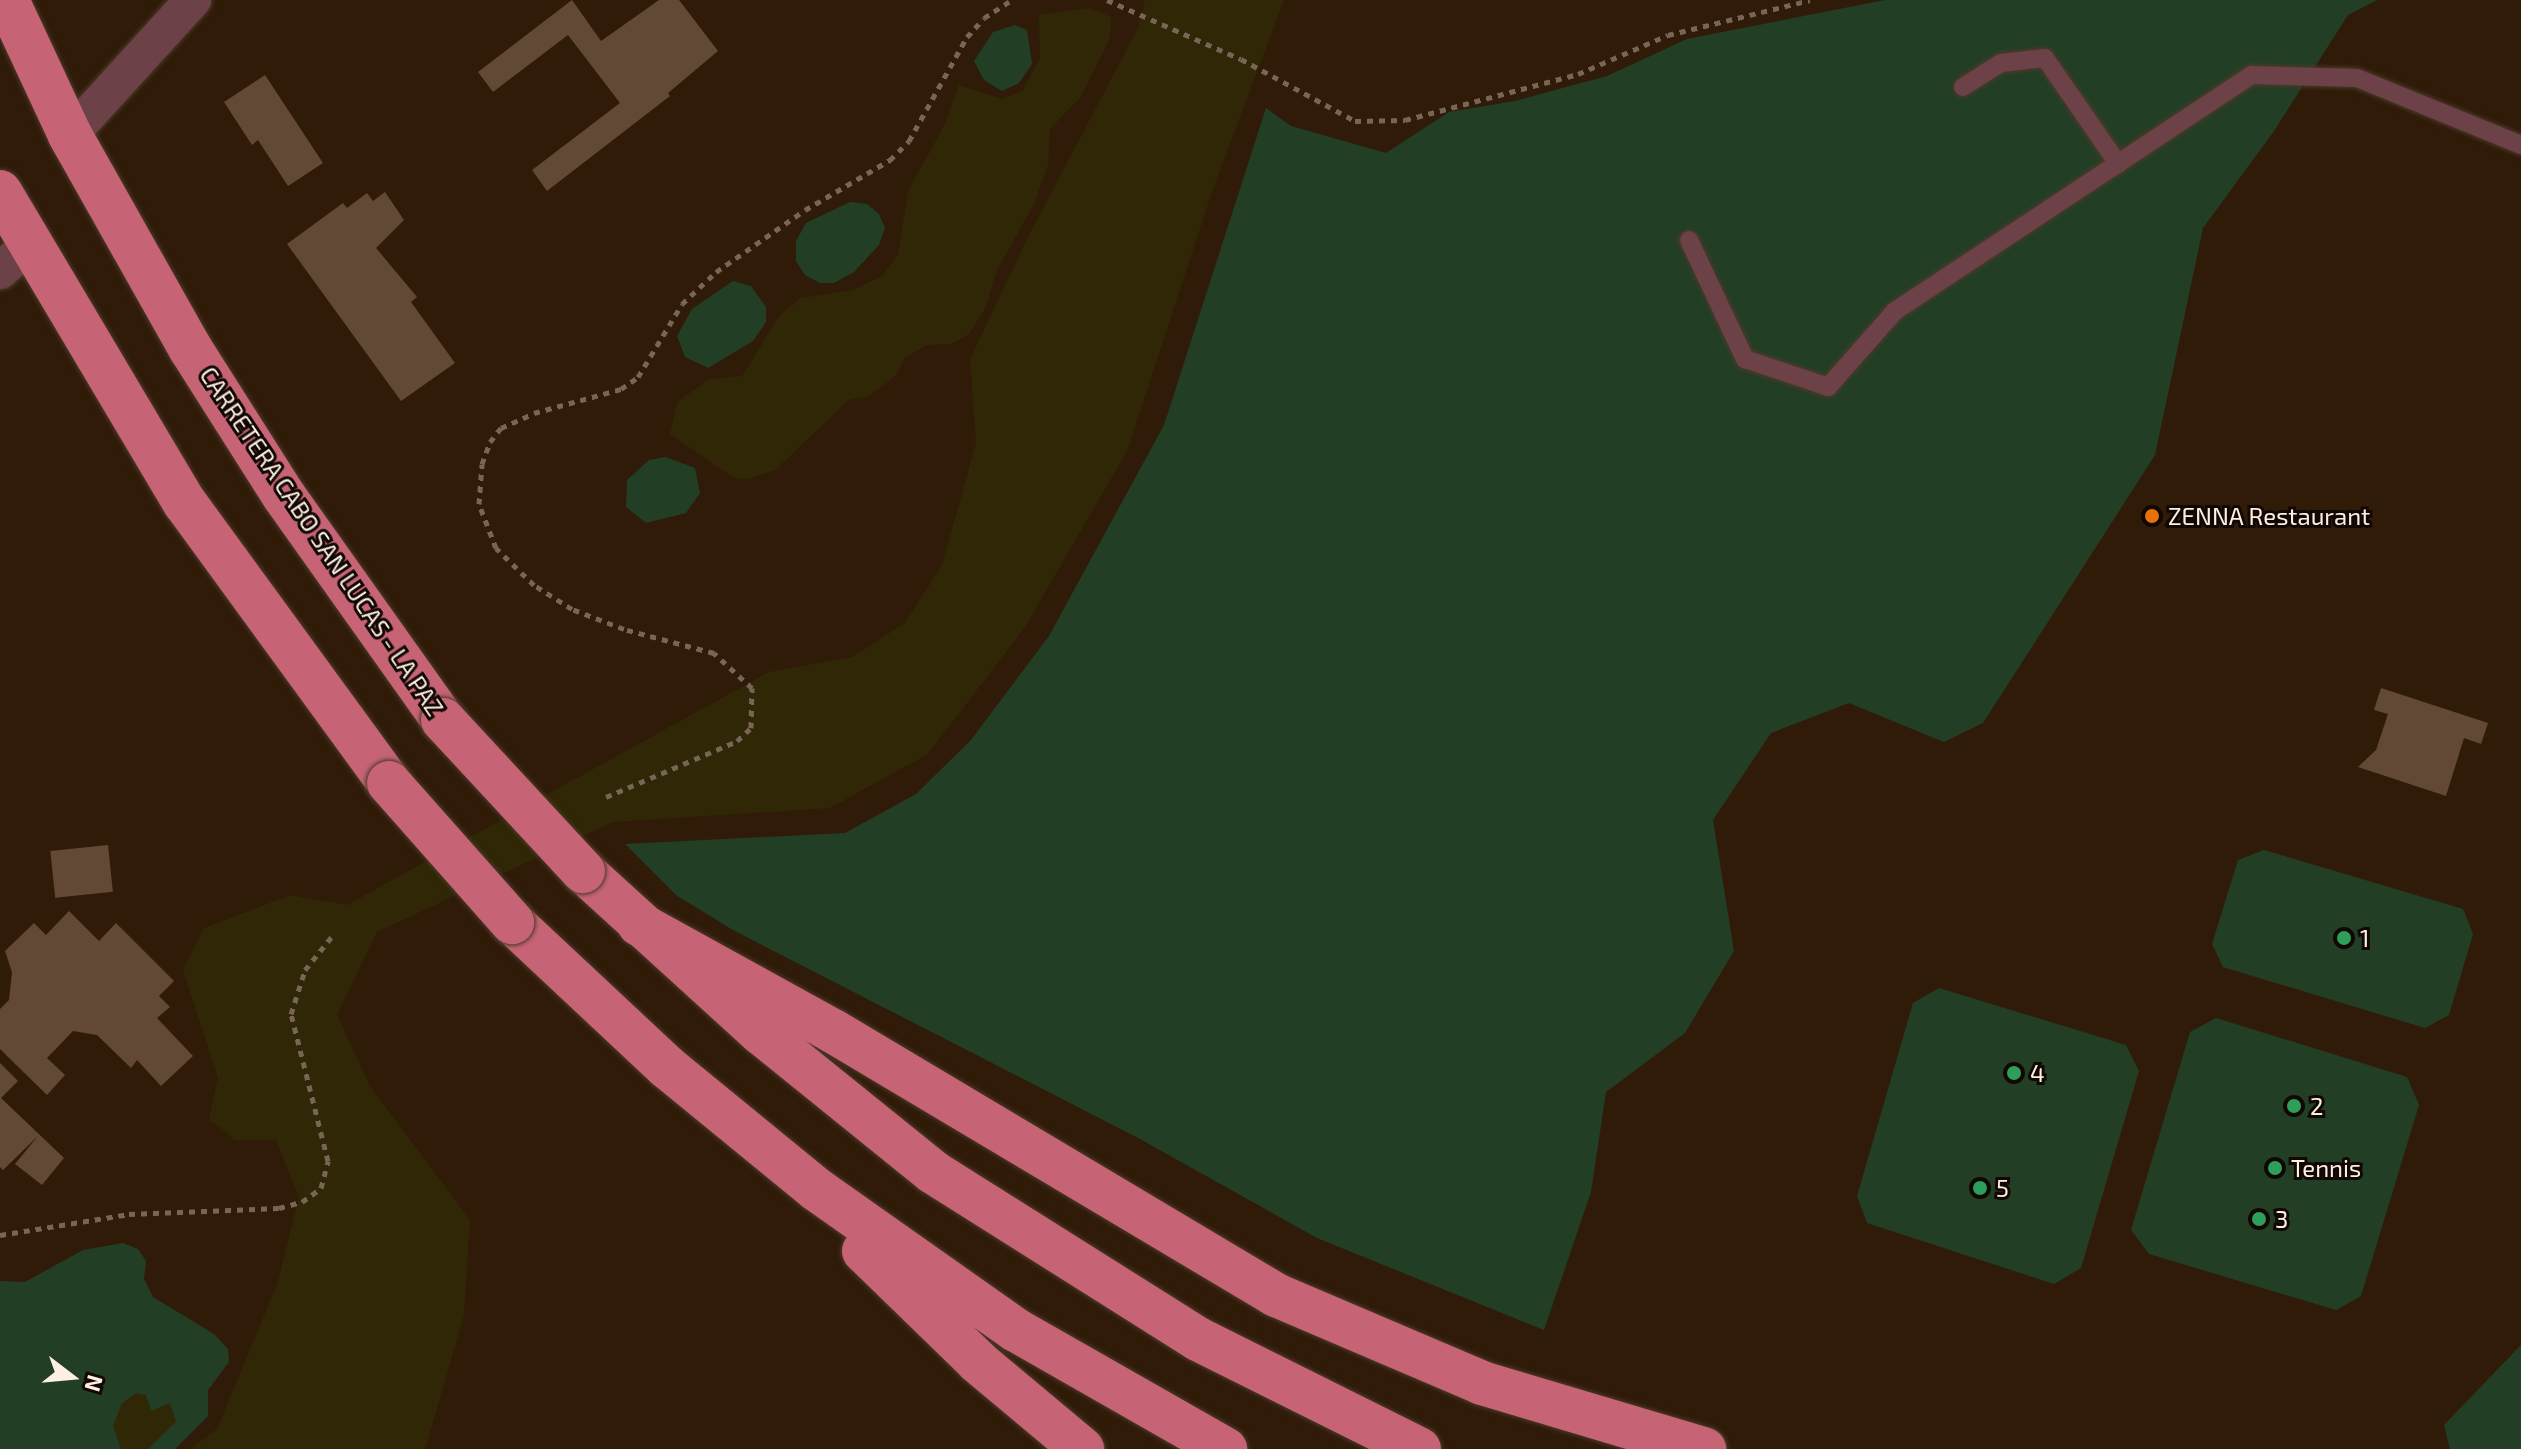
<!DOCTYPE html>
<html>
<head>
<meta charset="utf-8">
<style>
	body { margin:0 }
	#map { position:relative; width:2521px; height:1449px; overflow:hidden; background:#301b09; font-family:"Exo 2",sans-serif }
	div>[style] { position:absolute }
	.green>* { inset:0; background:#223f26 }
	.sand>* { inset:0; background:#302706 }
	.building>* { inset:0; background:#624936; transform-origin:0 0 }
	.path>* { height:5px; margin-top:-2.5px; transform-origin:0; background:repeating-linear-gradient(90deg,#786556 0 6px,transparent 0 12px) }
	.roads { filter:drop-shadow(0 0 2px #4d3928) drop-shadow(0 0 2px #4d3928) }
	.service>* { height:18px; margin:-9px; padding:0 9px; transform-origin:9px; border-radius:9px; background:#6d4148 }
	.minor>* { height:36px; margin:-18px; padding:0 18px; transform-origin:18px; border-radius:18px; background:#6d4148 }
	.trunk>* { height:44px; margin:-22px; padding:0 22px; transform-origin:22px; border-radius:22px; background:#c66476 }
	.bridges { filter:drop-shadow(0 0 2px #4d3928) drop-shadow(0 0 2px #4d3928) }
	.trunk-bridge>* { height:44px; margin:-22px; padding:0 22px; transform-origin:22px; border-radius:22px; background:#c66476 }
	.dots>* { width:22px; height:22px; translate:-50% -50%; box-sizing:border-box; border:4px solid #110803; border-radius:50% }
	span { translate:-50% -50%; white-space:nowrap; text-align:center; line-height:1.15; -webkit-text-stroke:6px #110803; paint-order:stroke }
	.poi-label { font-size:24px; color:#feefe4 }
	.left { translate:0 -50%; text-align:left }
	.street-label { font-size:24px; color:#feefe4 }
	.north { position:absolute; left:32px; top:1337px; width:80px; height:80px; -webkit-text-stroke:6px #110803; paint-order:stroke; rotate:106deg; font-size:22px; font-weight:700; line-height:32px; text-align:center; color:#feefe4 }
	.north::after { content:''; display:block; margin:auto; width:28px; height:36px; background:#feefe4; clip-path:polygon(50% 0,100% 100%,50% 72%,0 100%) }
</style>
</head>
<body>
<div id="map">
	<div class="green">
		<i style="clip-path:polygon(1885px 0,2377px 0,2348px 15px,2274px 131px,2203px 228px,2155px 455px,1983px 723px,1944px 742px,1849px 703px,1771px 733px,1713px 820px,1734px 951px,1685px 1033px,1606px 1092px,1591px 1192px,1544px 1330px,1317px 1238px,1140px 1139px,733px 930px,676px 895px,625px 844px,845px 833px,916px 794px,971px 740px,1049px 636px,1164px 425px,1266px 108px,1291px 126px,1386px 153px,1449px 112px,1515px 101px,1607px 76px,1687px 39px)"></i>
		<i style="clip-path:polygon(1015px 25px,1027px 30px,1032px 64px,1019px 83px,1002px 91px,984px 80px,974px 61px,993px 32px)"></i>
		<i style="clip-path:polygon(850px 202px,867px 204px,879px 214px,885px 228px,879px 245px,854px 272px,834px 283px,820px 283px,805px 275px,796px 261px,796px 241px,806px 223px)"></i>
		<i style="clip-path:polygon(733px 281px,751px 286px,766px 307px,766px 322px,753px 341px,708px 368px,685px 357px,677px 336px,692px 309px)"></i>
		<i style="clip-path:polygon(665px 457px,695px 468px,700px 493px,686px 513px,646px 523px,626px 507px,627px 480px,649px 460px)"></i>
		<i style="clip-path:polygon(2264px 850px,2463px 909px,2473px 934px,2449px 1015px,2425px 1028px,2223px 967px,2212px 944px,2238px 860px)"></i>
		<i style="clip-path:polygon(1939px 988px,2126px 1045px,2139px 1071px,2081px 1268px,2054px 1284px,1867px 1223px,1857px 1196px,1913px 1003px)"></i>
		<i style="clip-path:polygon(2216px 1018px,2407px 1077px,2419px 1105px,2361px 1296px,2336px 1310px,2149px 1254px,2131px 1230px,2190px 1032px)"></i>
		<i style="clip-path:polygon(123px 1243px,138px 1249px,146px 1261px,144px 1279px,153px 1297px,214px 1334px,228px 1349px,229px 1362px,208px 1390px,208px 1416px,175px 1449px,0 1449px,0 1281px,25px 1282px,83px 1250px)"></i>
		<i style="clip-path:polygon(2521px 1345px,2521px 1449px,2450px 1449px,2444px 1425px)"></i>
	</div>
	<div class="sand">
		<i style="clip-path:polygon(1145px 0,1284px 0,1213px 189px,1127px 451px,1025px 627px,928px 754px,830px 808px,613px 822px,377px 932px,337px 1015px,370px 1086px,470px 1220px,464px 1315px,427px 1443px,424px 1449px,190px 1449px,217px 1429px,278px 1282px,299px 1197px,276px 1140px,235px 1140px,209px 1119px,218px 1078px,183px 970px,204px 928px,291px 895px,347px 905px,769px 672px,852px 657px,905px 623px,942px 565px,976px 443px,970px 359px,1028px 237px,1138px 28px)"></i>
		<i style="clip-path:polygon(1089px 8px,1111px 17px,1110px 38px,1080px 98px,1050px 129px,1048px 165px,1034px 204px,997px 270px,985px 309px,969px 334px,951px 344px,927px 345px,905px 358px,895px 376px,868px 397px,850px 399px,775px 470px,748px 479px,734px 478px,670px 434px,677px 402px,710px 379px,742px 376px,780px 315px,801px 298px,853px 290px,882px 276px,898px 254px,908px 191px,944px 126px,959px 85px,1002px 99px,1022px 91px,1040px 59px,1039px 15px)"></i>
		<i style="clip-path:polygon(136px 1393px,146px 1395px,151px 1411px,170px 1403px,176px 1422px,148px 1449px,121px 1449px,113px 1426px,122px 1403px)"></i>
	</div>
	<div class="building">
		<i style="clip-path:polygon(572px 0,601px 41px,659px 0,679px 0,718px 51px,668px 93px,670px 96px,547px 191px,532px 170px,620px 103px,568px 35px,493px 92px,478px 72px)"></i>
		<i style="clip-path:polygon(265px 75px,323px 163px,288px 186px,258px 140px,252px 145px,224px 102px)"></i>
		<i style="clip-path:polygon(385px 192px,404px 220px,376px 248px,417px 297px,411px 302px,455px 363px,401px 401px,287px 244px,343px 203px,347px 208px,367px 193px,373px 201px)"></i>
		<i style="clip-path:polygon(2381px 688px,2488px 723px,2481px 744px,2464px 738px,2446px 796px,2358px 767px,2376px 750px,2388px 714px,2374px 710px)"></i>
		<i style="left:108px;top:845px;width:47px;height:58px;rotate:84deg"></i>
		<i style="clip-path:polygon(69px 911px,99px 941px,116px 923px,174px 981px,159px 996px,170px 1007px,157px 1018px,193px 1056px,161px 1086px,137px 1060px,131px 1068px,97px 1035px,73px 1031px,47px 1058px,65px 1075px,47px 1095px,0 1049px,0 1009px,9px 1000px,12px 972px,5px 951px,34px 923px,46px 935px)"></i>
		<i style="clip-path:polygon(0 1063px,18px 1081px,1px 1098px,64px 1158px,42px 1185px,15px 1164px,38px 1136px,3px 1170px,0 1167px)"></i>
	</div>
	<div class="path">
		<i style="left:1107px;top:0;width:146px;rotate:23.8deg"></i>
		<i style="left:1241px;top:59px;width:130px;rotate:28.5deg"></i>
		<i style="left:1355px;top:121px;width:50px;rotate:-1.1deg"></i>
		<i style="left:1405px;top:120px;width:179px;rotate:-14.9deg"></i>
		<i style="left:1578px;top:74px;width:98px;rotate:-23.4deg"></i>
		<i style="left:1668px;top:35px;width:146px;rotate:-13.8deg"></i>
		<i style="left:606px;top:797px;width:142px;rotate:-23.1deg"></i>
		<i style="left:737px;top:741px;width:19px;rotate:-43deg"></i>
		<i style="left:751px;top:728px;width:40px;rotate:-88.6deg"></i>
		<i style="left:752px;top:688px;width:52px;rotate:-137.4deg"></i>
		<i style="left:714px;top:653px;width:93px;rotate:-165.1deg"></i>
		<i style="left:624px;top:629px;width:56px;rotate:-159deg"></i>
		<i style="left:572px;top:609px;width:45px;rotate:-147.7deg"></i>
		<i style="left:534px;top:585px;width:53px;rotate:-135.8deg"></i>
		<i style="left:496px;top:548px;width:47px;rotate:-111.1deg"></i>
		<i style="left:479px;top:504px;width:40px;rotate:-85.7deg"></i>
		<i style="left:482px;top:464px;width:23px;rotate:-70deg"></i>
		<i style="left:490px;top:442px;width:18px;rotate:-52deg"></i>
		<i style="left:501px;top:428px;width:36px;rotate:-24deg"></i>
		<i style="left:534px;top:413px;width:90px;rotate:-15.4deg"></i>
		<i style="left:621px;top:389px;width:21px;rotate:-35deg"></i>
		<i style="left:638px;top:377px;width:85px;rotate:-58.9deg"></i>
		<i style="left:682px;top:304px;width:47px;rotate:-43.3deg"></i>
		<i style="left:716px;top:272px;width:108px;rotate:-34.9deg"></i>
		<i style="left:805px;top:210px;width:99px;rotate:-30.5deg"></i>
		<i style="left:890px;top:160px;width:27px;rotate:-45deg"></i>
		<i style="left:909px;top:141px;width:119px;rotate:-60.9deg"></i>
		<i style="left:967px;top:37px;width:25px;rotate:-48deg"></i>
		<i style="left:984px;top:18px;width:33px;rotate:-33deg"></i>
		<i style="left:0;top:1235px;width:131px;rotate:-9.2deg"></i>
		<i style="left:129px;top:1214px;width:150px;rotate:-2.3deg"></i>
		<i style="left:279px;top:1208px;width:24px;rotate:-15deg"></i>
		<i style="left:302px;top:1202px;width:24px;rotate:-36deg"></i>
		<i style="left:321px;top:1188px;width:28px;rotate:-75deg"></i>
		<i style="left:328px;top:1161px;width:152px;rotate:-104.1deg"></i>
		<i style="left:291px;top:1014px;width:46px;rotate:-72.3deg"></i>
		<i style="left:305px;top:970px;width:45px;rotate:-51.3deg"></i>
	</div>
	<div class="roads">
		<div class="service">
			<i style="left:1963px;top:87px;width:45px;rotate:-32.3deg"></i>
			<i style="left:2001px;top:63px;width:44px;rotate:-6.5deg"></i>
			<i style="left:2045px;top:58px;width:129px;rotate:55.4deg"></i>
			<i style="left:1689px;top:240px;width:132px;rotate:64.8deg"></i>
			<i style="left:1745px;top:359px;width:88px;rotate:18.6deg"></i>
			<i style="left:1828px;top:387px;width:101px;rotate:-48.6deg"></i>
			<i style="left:1895px;top:311px;width:428px;rotate:-33.5deg"></i>
			<i style="left:2252px;top:75px;width:105px;rotate:1.6deg"></i>
			<i style="left:2357px;top:78px;width:177px;rotate:22.2deg"></i>
		</div>
		<div class="minor">
			<i style="left:70px;top:135px;width:183px;rotate:-47.7deg"></i>
			<i style="left:0;top:271px;width:39px;rotate:-42deg"></i>
		</div>
		<div class="trunk">
			<i style="left:7px;top:0;width:149px;rotate:65deg"></i>
			<i style="left:70px;top:135px;width:244px;rotate:60.6deg"></i>
			<i style="left:190px;top:348px;width:175px;rotate:57.6deg"></i>
			<i style="left:284px;top:496px;width:275px;rotate:54.6deg"></i>
			<i style="left:0;top:192px;width:362px;rotate:59.3deg"></i>
			<i style="left:185px;top:503px;width:346px;rotate:53.9deg"></i>
			<i style="left:583px;top:871px;width:241px;rotate:42.3deg"></i>
			<i style="left:761px;top:1033px;width:221px;rotate:38.9deg"></i>
			<i style="left:933px;top:1172px;width:313px;rotate:32.2deg"></i>
			<i style="left:1198px;top:1339px;width:247px;rotate:26.5deg"></i>
			<i style="left:512px;top:922px;width:212px;rotate:43.1deg"></i>
			<i style="left:667px;top:1067px;width:193px;rotate:39.3deg"></i>
			<i style="left:816px;top:1189px;width:245px;rotate:35.2deg"></i>
			<i style="left:1016px;top:1330px;width:241px;rotate:29.7deg"></i>
			<i style="left:639px;top:924px;width:222px;rotate:28.9deg"></i>
			<i style="left:833px;top:1031px;width:516px;rotate:30.79deg"></i>
			<i style="left:1276px;top:1295px;width:224px;rotate:23.1deg"></i>
			<i style="left:1482px;top:1383px;width:232px;rotate:16.6deg"></i>
			<i style="left:864px;top:1251px;width:159px;rotate:44.2deg"></i>
			<i style="left:978px;top:1362px;width:136px;rotate:39.9deg"></i>
		</div>
	</div>
	<div class="bridges">
		<div class="trunk-bridge">
			<i style="left:443px;top:720px;width:206px;rotate:47.2deg"></i>
			<i style="left:389px;top:783px;width:186px;rotate:48.5deg"></i>
		</div>
	</div>
	<div class="dots">
		<i style="left:2152px;top:516px;background:#e8710a"></i>
		<i style="left:2344px;top:938px;background:#2e9e5b"></i>
		<i style="left:2014px;top:1073px;background:#2e9e5b"></i>
		<i style="left:2294px;top:1106px;background:#2e9e5b"></i>
		<i style="left:2275px;top:1168px;background:#2e9e5b"></i>
		<i style="left:1980px;top:1188px;background:#2e9e5b"></i>
		<i style="left:2259px;top:1219px;background:#2e9e5b"></i>
	</div>
	<div class="poi-label">
		<span class="left" style="left:2168px;top:516px">ZENNA Restaurant</span>
		<span class="left" style="left:2360px;top:938px">1</span>
		<span class="left" style="left:2030px;top:1073px">4</span>
		<span class="left" style="left:2310px;top:1106px">2</span>
		<span class="left" style="left:2291px;top:1168px">Tennis</span>
		<span class="left" style="left:1996px;top:1188px">5</span>
		<span class="left" style="left:2275px;top:1219px">3</span>
	</div>
	<div class="street-label">
		<span style="left:322px;top:541px;rotate:56deg">CARRETERA CABO SAN LUCAS - LA PAZ</span>
	</div>
	<div class="north">N</div>
</div>
</body>
</html>
